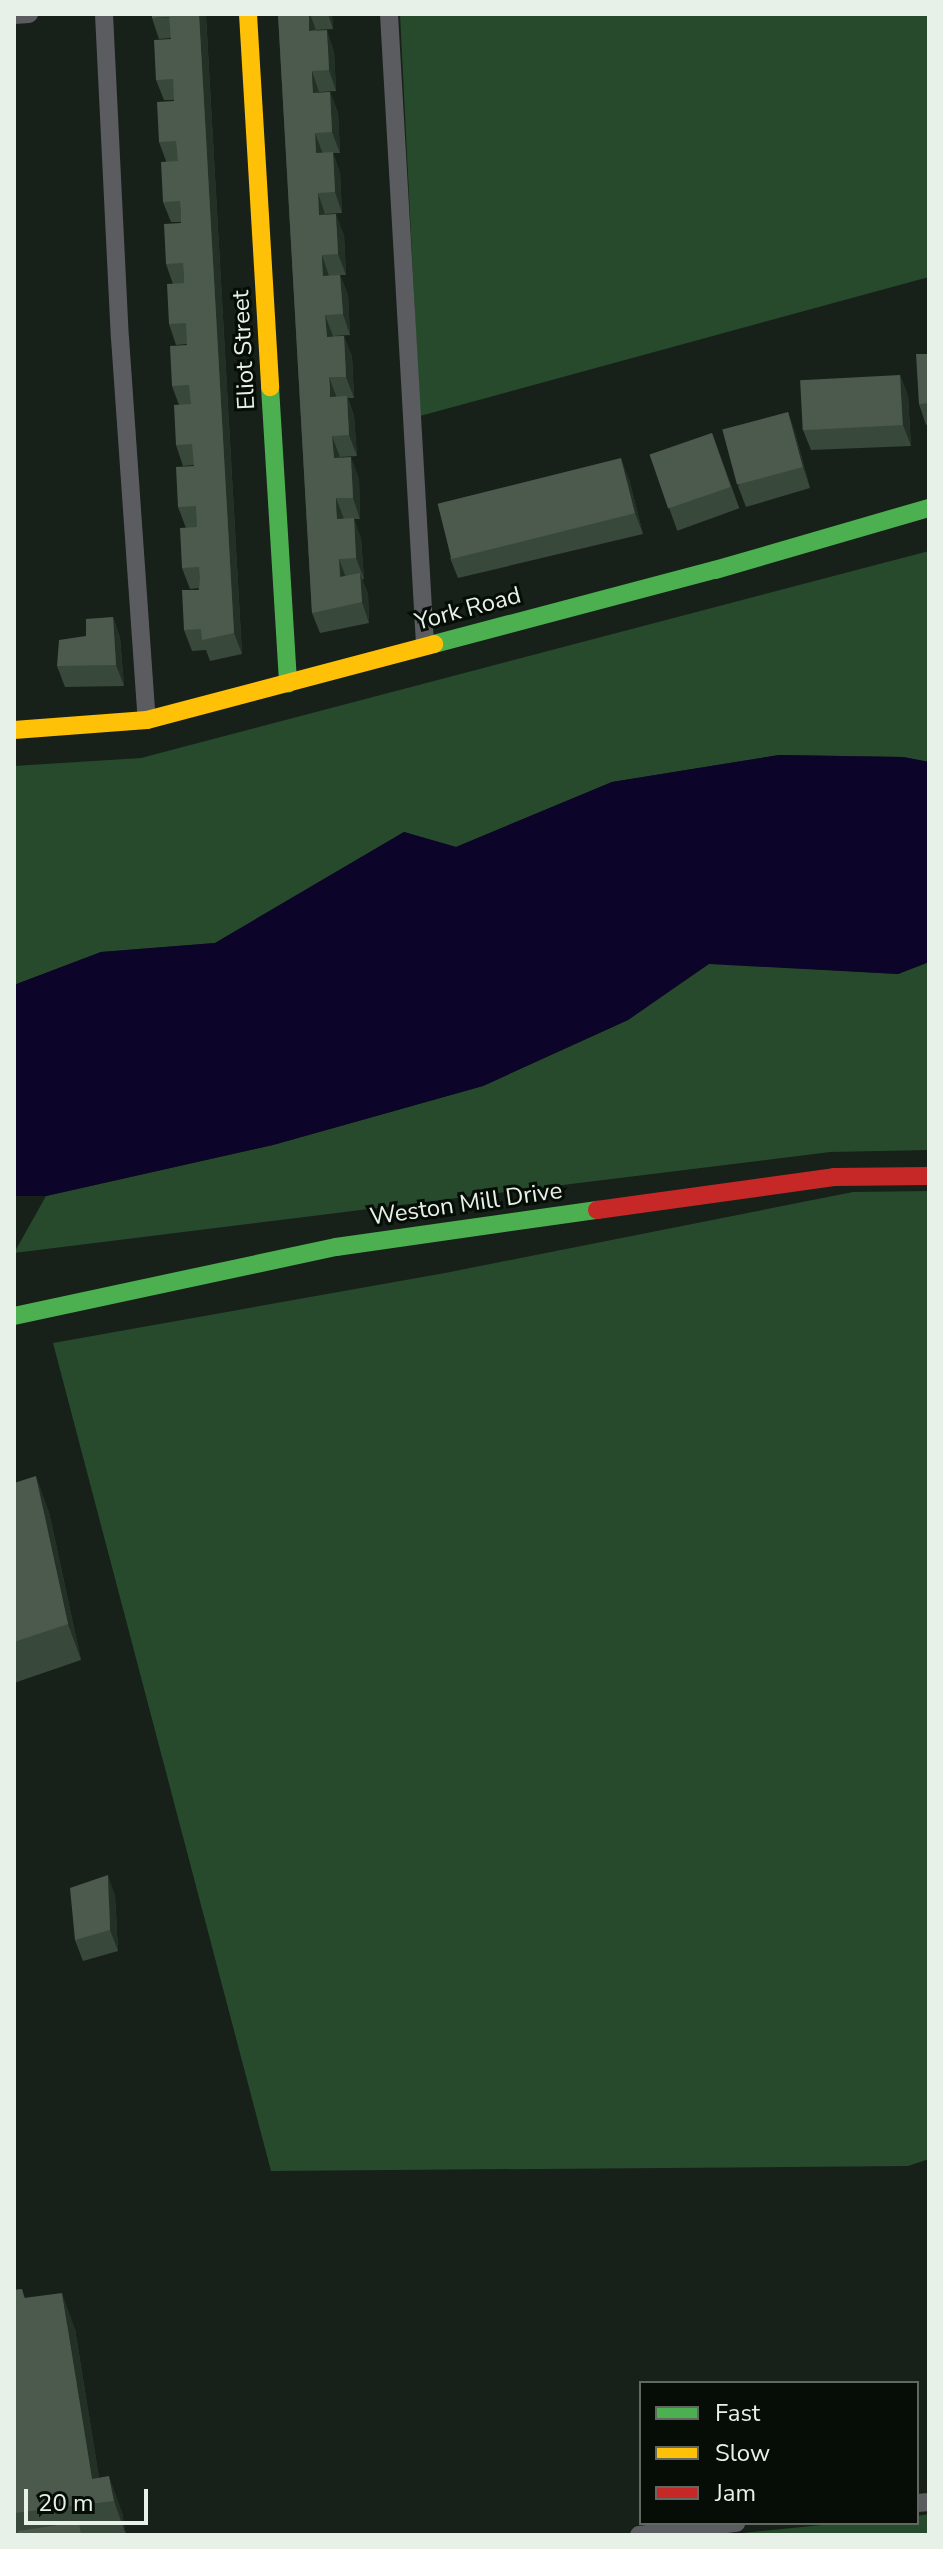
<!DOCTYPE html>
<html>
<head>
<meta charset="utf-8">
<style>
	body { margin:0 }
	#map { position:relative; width:943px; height:2549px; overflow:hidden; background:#18201a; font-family:"Nunito Sans",sans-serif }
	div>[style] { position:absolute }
	.green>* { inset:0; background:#264a2b }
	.water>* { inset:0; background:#0d0429 }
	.lane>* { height:18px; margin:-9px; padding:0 9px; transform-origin:9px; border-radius:9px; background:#5b5c5f }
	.fast>* { height:18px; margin:-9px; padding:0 9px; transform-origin:9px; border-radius:9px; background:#4caf50 }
	.slow>* { height:18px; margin:-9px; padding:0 9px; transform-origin:9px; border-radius:9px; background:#ffc107 }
	.jam>* { height:18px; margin:-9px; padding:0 9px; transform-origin:9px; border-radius:9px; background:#c62828 }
	.wall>* { inset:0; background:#38483b; transform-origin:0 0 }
	.shaded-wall>* { inset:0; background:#233026 }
	.building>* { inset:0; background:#4b5a4d; transform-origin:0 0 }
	span { translate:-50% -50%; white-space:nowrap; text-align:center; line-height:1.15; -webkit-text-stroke:6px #060c06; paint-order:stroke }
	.street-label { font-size:24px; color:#e7f1e7 }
	.frame { position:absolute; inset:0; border:16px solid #e7f1e7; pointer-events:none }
	.legend { position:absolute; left:639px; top:2381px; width:280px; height:144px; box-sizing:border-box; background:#060c06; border:2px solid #606860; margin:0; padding:10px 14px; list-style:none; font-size:24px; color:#e7f1e7 }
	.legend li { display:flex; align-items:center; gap:16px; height:40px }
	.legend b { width:40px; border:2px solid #606860 }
	.scale { position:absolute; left:24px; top:2489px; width:124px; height:36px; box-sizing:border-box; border:4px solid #e7f1e7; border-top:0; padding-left:10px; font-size:24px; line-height:28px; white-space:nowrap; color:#e7f1e7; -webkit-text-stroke:6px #060c06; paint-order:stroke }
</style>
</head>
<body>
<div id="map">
	<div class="green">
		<i style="clip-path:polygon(400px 14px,929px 14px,929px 277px,420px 416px)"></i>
		<i style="clip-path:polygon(929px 551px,929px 762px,903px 757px,779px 755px,612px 782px,456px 847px,404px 832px,215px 943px,101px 952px,14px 985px,14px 766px,141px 758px)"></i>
		<i style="clip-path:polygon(929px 962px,929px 1150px,830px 1152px,14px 1253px,46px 1196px,273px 1145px,483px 1086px,628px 1020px,709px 963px,898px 974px)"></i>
		<i style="clip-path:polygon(929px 1191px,929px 2159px,908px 2166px,271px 2171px,53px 1343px,445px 1273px,853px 1192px)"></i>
		<i style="clip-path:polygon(929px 2514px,929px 2535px,723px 2535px,842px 2523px,917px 2523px,917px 2516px)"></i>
	</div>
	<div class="water">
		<i style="clip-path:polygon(779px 755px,903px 757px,929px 762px,929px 962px,898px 974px,709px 964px,628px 1020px,483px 1086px,273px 1145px,46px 1196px,14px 1196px,14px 985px,101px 952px,215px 943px,404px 832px,456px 847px,612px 782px)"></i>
	</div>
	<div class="lane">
		<i style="left:104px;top:14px;width:324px;rotate:87.2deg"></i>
		<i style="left:120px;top:338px;width:383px;rotate:86deg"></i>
		<i style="left:389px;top:14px;width:631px;rotate:86.73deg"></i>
		<i style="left:14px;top:15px;width:15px;rotate:-4deg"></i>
		<i style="left:917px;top:2503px;width:12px;rotate:-5deg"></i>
		<i style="left:639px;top:2535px;width:98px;rotate:-7.1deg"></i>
	</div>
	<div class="fast">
		<i style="left:270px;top:387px;width:297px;rotate:86.5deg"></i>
		<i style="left:434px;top:644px;width:291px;rotate:-14.8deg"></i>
		<i style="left:715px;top:570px;width:223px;rotate:-16.2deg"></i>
		<i style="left:14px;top:1316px;width:329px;rotate:-12.1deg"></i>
		<i style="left:336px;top:1247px;width:264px;rotate:-8.1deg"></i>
	</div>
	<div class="slow">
		<i style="left:248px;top:14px;width:374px;rotate:86.6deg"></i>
		<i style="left:14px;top:730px;width:133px;rotate:-4.3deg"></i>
		<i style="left:147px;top:720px;width:297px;rotate:-14.8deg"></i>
	</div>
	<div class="jam">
		<i style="left:597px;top:1210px;width:239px;rotate:-7.9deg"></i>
		<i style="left:834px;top:1177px;width:95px;rotate:-0.6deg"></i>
	</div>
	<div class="wall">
		<i style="clip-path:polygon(278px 14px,332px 14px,333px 29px,316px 30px,334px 51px,336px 91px,319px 92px,319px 93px,330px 92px,338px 113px,340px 153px,333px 153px,340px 173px,342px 213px,325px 214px,344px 235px,346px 275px,340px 275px,348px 295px,350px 335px,333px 336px,344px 336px,352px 357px,354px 398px,348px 398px,354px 416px,357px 456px,340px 457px,359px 478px,360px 519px,354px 519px,361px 539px,364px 579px,362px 579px,368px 594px,369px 623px,320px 633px,312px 613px)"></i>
		<i style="clip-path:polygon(206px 16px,242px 654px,210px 661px,206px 650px,192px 651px,184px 630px,199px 588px,190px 589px,182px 568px,186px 528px,178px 507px,194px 465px,183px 466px,176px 445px,179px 405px,172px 386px,187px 344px,176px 345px,169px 324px,173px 284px,166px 264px,181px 222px,171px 222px,163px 202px,166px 161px,159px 142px,174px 101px,174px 100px,164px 100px,156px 80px,171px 38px,159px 39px,152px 18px)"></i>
		<i style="clip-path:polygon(929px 354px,929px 424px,926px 425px,919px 404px)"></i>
		<i style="clip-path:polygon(900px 375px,908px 396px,911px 446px,811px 450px,803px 430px)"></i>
		<i style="clip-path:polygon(788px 412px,795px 433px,810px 488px,746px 507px,738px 486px)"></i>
		<i style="left:712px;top:433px;width:80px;height:66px;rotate:70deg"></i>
		<i style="clip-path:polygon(629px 479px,643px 534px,458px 578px,450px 558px)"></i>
		<i style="clip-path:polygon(113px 617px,120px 638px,124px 686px,65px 687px,57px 666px,86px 636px)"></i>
		<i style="clip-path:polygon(14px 1483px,49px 1512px,81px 1660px,14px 1683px)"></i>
		<i style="clip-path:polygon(115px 1895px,118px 1951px,83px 1961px,75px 1940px)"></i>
		<i style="clip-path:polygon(22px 2289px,25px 2298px,75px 2329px,99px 2478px,122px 2512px,126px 2535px,14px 2535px,14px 2290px)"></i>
	</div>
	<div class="shaded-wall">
		<i style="clip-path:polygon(199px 14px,205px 14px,206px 16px,242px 654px,234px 633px)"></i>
		<i style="clip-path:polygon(309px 14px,310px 14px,316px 30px,309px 31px)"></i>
		<i style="clip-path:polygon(328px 14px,332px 14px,333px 29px)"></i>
		<i style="clip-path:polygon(327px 30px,334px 51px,336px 91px,329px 70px)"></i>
		<i style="clip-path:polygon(312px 71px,319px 92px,321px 114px,313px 93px)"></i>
		<i style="clip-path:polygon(330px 92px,338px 113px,340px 153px,332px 132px)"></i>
		<i style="clip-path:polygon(315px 133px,323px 154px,316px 153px)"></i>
		<i style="clip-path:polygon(333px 152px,340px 173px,342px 213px,335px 192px)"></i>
		<i style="clip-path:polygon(318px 193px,325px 214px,327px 236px,319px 215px)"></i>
		<i style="clip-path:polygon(336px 214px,344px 235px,346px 275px,338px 254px)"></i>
		<i style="clip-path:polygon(322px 255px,329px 276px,323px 276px)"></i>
		<i style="clip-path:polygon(340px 275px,348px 295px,350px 335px,343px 314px)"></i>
		<i style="clip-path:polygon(325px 315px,333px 336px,335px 358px,327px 337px)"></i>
		<i style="clip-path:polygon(344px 336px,352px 357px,354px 398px,346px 377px)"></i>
		<i style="clip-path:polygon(900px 375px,908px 396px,911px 446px,903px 425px)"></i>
		<i style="clip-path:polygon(329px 377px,337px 398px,330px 397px)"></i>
		<i style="clip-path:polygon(347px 396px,354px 416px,357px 456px,349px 435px)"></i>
		<i style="clip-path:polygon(788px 412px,795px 433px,810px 488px,803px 467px)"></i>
		<i style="clip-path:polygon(332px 436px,340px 457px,341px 479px,334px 458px)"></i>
		<i style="clip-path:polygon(351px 457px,359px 478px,360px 519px,353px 498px)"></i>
		<i style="clip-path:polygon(621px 458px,629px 479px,643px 534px,635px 513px)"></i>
		<i style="clip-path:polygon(336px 498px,344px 519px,337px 519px)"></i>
		<i style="clip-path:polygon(354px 518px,361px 539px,364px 579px,356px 558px)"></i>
		<i style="clip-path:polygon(339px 559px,347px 580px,340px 577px)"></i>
		<i style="clip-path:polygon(360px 573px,368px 594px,369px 623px,362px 602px)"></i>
		<i style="clip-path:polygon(113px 617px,120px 638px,124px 686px,116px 665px)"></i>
		<i style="clip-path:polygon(36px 1476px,49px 1512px,81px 1660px,68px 1624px)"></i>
		<i style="clip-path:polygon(108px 1875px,115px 1895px,118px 1951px,110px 1930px)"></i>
		<i style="clip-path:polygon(62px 2293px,75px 2329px,103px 2502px,92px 2479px)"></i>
		<i style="clip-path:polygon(109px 2476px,122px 2512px,126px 2535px,114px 2501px)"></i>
	</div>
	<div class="building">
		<i style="clip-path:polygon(152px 14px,199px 14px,234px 633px,202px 640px,201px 629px,184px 630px,182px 590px,199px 590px,200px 578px,199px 567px,182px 568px,180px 528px,197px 527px,196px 506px,178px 507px,176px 467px,194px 466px,192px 444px,176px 445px,174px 405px,191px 404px,189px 385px,172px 386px,170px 346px,187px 345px,186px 323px,169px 324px,167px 284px,184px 283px,184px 273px,183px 263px,166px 264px,164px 224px,181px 223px,181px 211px,180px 201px,163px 202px,161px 162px,178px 161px,177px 150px,176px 141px,159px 142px,157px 102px,174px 101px,173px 79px,156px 80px,154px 40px,171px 39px,169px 17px,152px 18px)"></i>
		<i style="clip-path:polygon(278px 14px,309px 14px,309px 31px,327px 30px,329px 70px,312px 71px,312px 82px,313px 93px,330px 92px,332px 132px,315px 133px,316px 153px,333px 152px,335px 192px,318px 193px,319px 215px,336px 214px,338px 254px,322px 255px,322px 266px,323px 276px,340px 275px,343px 314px,325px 315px,327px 337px,344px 336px,346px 377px,329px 377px,330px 387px,330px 397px,347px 396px,349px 435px,332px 436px,334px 458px,351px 457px,353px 498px,336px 498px,336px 508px,337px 519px,354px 518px,356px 558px,339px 559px,340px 577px,360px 573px,362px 602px,312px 613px)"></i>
		<i style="clip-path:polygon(916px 354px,929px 354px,929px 403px,919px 404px)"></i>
		<i style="left:900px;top:375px;width:50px;height:100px;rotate:87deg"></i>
		<i style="left:788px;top:412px;width:57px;height:68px;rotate:75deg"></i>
		<i style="left:712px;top:433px;width:57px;height:66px;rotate:71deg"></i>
		<i style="left:621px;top:458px;width:57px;height:189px;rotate:76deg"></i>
		<i style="clip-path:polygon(113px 617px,116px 665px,57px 666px,59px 640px,86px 636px,86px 619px)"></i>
		<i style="clip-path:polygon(36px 1476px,68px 1624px,14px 1642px,14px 1483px)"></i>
		<i style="clip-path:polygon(108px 1875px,110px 1930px,75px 1940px,70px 1888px)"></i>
		<i style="clip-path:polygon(22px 2289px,24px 2298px,62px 2293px,92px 2479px,109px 2476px,114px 2501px,14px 2513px,14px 2290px)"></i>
		<i style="clip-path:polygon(79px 2522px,81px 2535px,19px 2535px,18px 2531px)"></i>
	</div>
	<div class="street-label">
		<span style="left:244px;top:350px;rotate:-93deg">Eliot Street</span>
		<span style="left:468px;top:609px;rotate:-15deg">York Road</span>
		<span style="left:466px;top:1204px;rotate:-8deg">Weston Mill Drive</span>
	</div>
	<div class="frame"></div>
	<ul class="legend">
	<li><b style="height:10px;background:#4caf50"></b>Fast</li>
	<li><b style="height:10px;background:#ffc107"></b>Slow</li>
	<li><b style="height:10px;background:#c62828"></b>Jam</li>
	</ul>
	<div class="scale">20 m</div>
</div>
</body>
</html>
